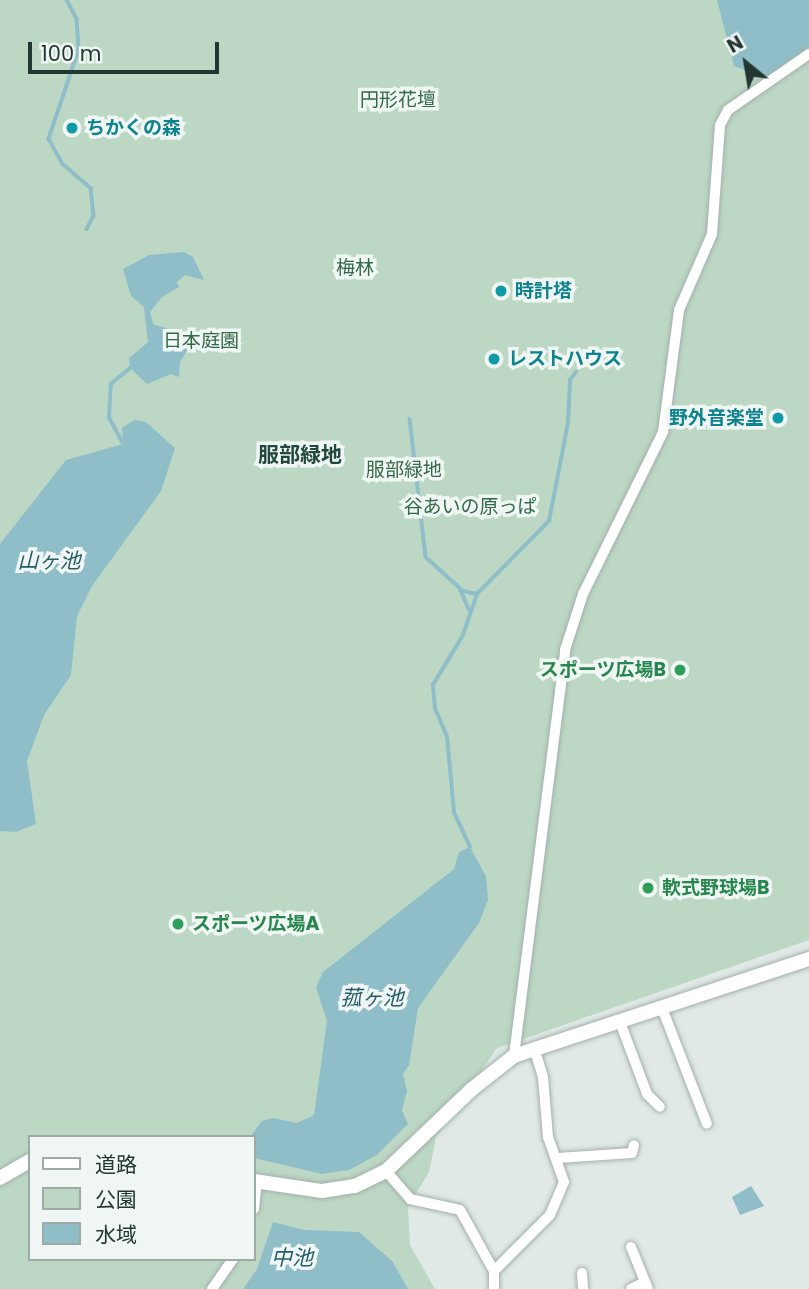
<!DOCTYPE html>
<html>
<head>
<meta charset="utf-8">
<style>
	body { margin:0 }
	#map { position:relative; width:809px; height:1289px; overflow:hidden; background:#e0e9e5; font-family:Poppins,"Noto Sans JP",sans-serif }
	div>[style] { position:absolute }
	.green>* { inset:0; background:#bcd8c4 }
	.water>* { inset:0; background:#8fbec8 }
	.stream>* { height:3.5px; margin:-1.75px; padding:0 1.75px; transform-origin:1.75px; border-radius:1.75px; background:#8fbec8 }
	.roads { filter:drop-shadow(0 0 2px #a4b0ac) drop-shadow(0 0 2px #a4b0ac) }
	.street>* { height:10px; margin:-5px; padding:0 5px; transform-origin:5px; border-radius:5px; background:#fff }
	.secondary>* { height:14px; margin:-7px; padding:0 7px; transform-origin:7px; border-radius:7px; background:#fff }
	.dots>* { width:19px; height:19px; translate:-50% -50%; box-sizing:border-box; border:4px solid #f0f6f3; border-radius:50% }
	span { translate:-50% -50%; white-space:nowrap; text-align:center; line-height:1.15; -webkit-text-stroke:7px #f0f6f3; paint-order:stroke }
	.park-label { font-size:19px; color:#326948 }
	.culture-label { font-size:19px; color:#0d838f; font-weight:700 }
	.left { translate:0 -50%; text-align:left }
	.right { translate:-100% -50%; text-align:right }
	.leisure-label { font-size:19px; color:#27864d; font-weight:700 }
	.neighbourhood-label { font-size:21px; color:#22473e; font-weight:700 }
	.water-label { font-size:21px; color:#255e6b; font-style:italic }
	.legend { position:absolute; left:28px; top:1135px; width:228px; height:126px; box-sizing:border-box; background:#f0f6f3; border:2px solid #9eaaa6; margin:0; padding:9px 12px; list-style:none; font-size:21px; color:#233732 }
	.legend li { display:flex; align-items:center; gap:14px; height:35px }
	.legend b { width:35px; border:2px solid #9eaaa6 }
	.north { position:absolute; left:711px; top:28px; width:70px; height:70px; -webkit-text-stroke:5px #f0f6f3; paint-order:stroke; rotate:330deg; font-size:19px; font-weight:700; line-height:28px; text-align:center; color:#233732 }
	.north::after { content:''; display:block; margin:auto; width:24px; height:32px; background:#233732; clip-path:polygon(50% 0,100% 100%,50% 72%,0 100%) }
	.scale { position:absolute; left:28px; top:42px; width:191px; height:32px; box-sizing:border-box; border:4px solid #233732; border-top:0; padding-left:9px; font-size:21px; line-height:24px; white-space:nowrap; color:#233732; -webkit-text-stroke:5px #f0f6f3; paint-order:stroke }
</style>
</head>
<body>
<div id="map">
	<div class="green">
		<i style="clip-path:polygon(evenodd,0 0,809px 0,809px 940px,497px 1048px,436px 1137px,429px 1172px,408px 1207px,410px 1245px,435px 1289px,0 1289px,0 0,30px 1137px,254px 1137px,254px 1259px,30px 1259px,30px 1137px)"></i>
	</div>
	<div class="water">
		<i style="clip-path:polygon(717px 0,809px 0,809px 48px,766px 78px,734px 66px)"></i>
		<i style="clip-path:polygon(184px 252px,193px 257px,204px 280px,185px 275px,177px 282px,179px 287px,162px 297px,150px 312px,153px 324px,174px 331px,188px 349px,180px 362px,179px 377px,171px 374px,147px 384px,130px 368px,129px 358px,148px 342px,144px 307px,131px 296px,123px 269px,149px 255px)"></i>
		<i style="clip-path:polygon(134px 420px,146px 422px,175px 448px,161px 491px,92px 586px,77px 616px,71px 675px,44px 715px,27px 761px,36px 824px,16px 832px,0 831px,0 544px,66px 460px,123px 444px,122px 428px)"></i>
		<i style="clip-path:polygon(470px 847px,486px 876px,488px 900px,479px 923px,418px 1008px,409px 1065px,403px 1074px,407px 1091px,402px 1110px,408px 1124px,377px 1155px,349px 1170px,322px 1174px,254px 1158px,250px 1137px,262px 1121px,273px 1118px,297px 1123px,314px 1115px,327px 1021px,316px 987px,323px 972px,454px 869px,459px 852px)"></i>
		<i style="clip-path:polygon(751px 1186px,764px 1206px,740px 1215px,732px 1197px)"></i>
		<i style="clip-path:polygon(273px 1222px,305px 1230px,359px 1232px,393px 1262px,408px 1289px,243px 1289px,257px 1269px)"></i>
	</div>
	<div class="stream">
		<i style="left:67px;top:0;width:21px;rotate:62deg"></i>
		<i style="left:77px;top:19px;width:31px;rotate:86deg"></i>
		<i style="left:79px;top:50px;width:94px;rotate:108.6deg"></i>
		<i style="left:49px;top:139px;width:29px;rotate:61deg"></i>
		<i style="left:63px;top:164px;width:37px;rotate:41deg"></i>
		<i style="left:91px;top:188px;width:28px;rotate:84deg"></i>
		<i style="left:94px;top:216px;width:15px;rotate:118deg"></i>
		<i style="left:410px;top:419px;width:139px;rotate:83.4deg"></i>
		<i style="left:426px;top:557px;width:46px;rotate:42.4deg"></i>
		<i style="left:460px;top:588px;width:23px;rotate:67deg"></i>
		<i style="left:123px;top:444px;width:30px;rotate:-118deg"></i>
		<i style="left:109px;top:418px;width:34px;rotate:-87deg"></i>
		<i style="left:111px;top:384px;width:25px;rotate:-40deg"></i>
		<i style="left:463px;top:591px;width:14px;rotate:12deg"></i>
		<i style="left:470px;top:847px;width:38px;rotate:-115deg"></i>
		<i style="left:454px;top:812px;width:75px;rotate:-95.3deg"></i>
		<i style="left:447px;top:737px;width:30px;rotate:-113deg"></i>
		<i style="left:435px;top:709px;width:24px;rotate:-95deg"></i>
		<i style="left:433px;top:685px;width:58px;rotate:-59deg"></i>
		<i style="left:463px;top:635px;width:43px;rotate:-71.1deg"></i>
		<i style="left:477px;top:594px;width:103px;rotate:-45.4deg"></i>
		<i style="left:549px;top:521px;width:100px;rotate:-79deg"></i>
		<i style="left:568px;top:423px;width:43px;rotate:-87.3deg"></i>
		<i style="left:570px;top:380px;width:10px;rotate:-53deg"></i>
	</div>
	<div class="roads">
		<div class="street">
			<i style="left:662px;top:1008px;width:124px;rotate:68.8deg"></i>
			<i style="left:620px;top:1022px;width:77px;rotate:69.4deg"></i>
			<i style="left:647px;top:1094px;width:18px;rotate:45deg"></i>
			<i style="left:514px;top:1056px;width:409px;rotate:-82.8deg"></i>
			<i style="left:565px;top:650px;width:59px;rotate:-72.2deg"></i>
			<i style="left:583px;top:594px;width:181px;rotate:-63.7deg"></i>
			<i style="left:663px;top:432px;width:123px;rotate:-82.5deg"></i>
			<i style="left:679px;top:310px;width:83px;rotate:-66.5deg"></i>
			<i style="left:712px;top:234px;width:109px;rotate:-85.8deg"></i>
			<i style="left:720px;top:125px;width:17px;rotate:-62deg"></i>
			<i style="left:728px;top:110px;width:98px;rotate:-34.7deg"></i>
			<i style="left:558px;top:1158px;width:74px;rotate:-3.9deg"></i>
			<i style="left:632px;top:1153px;width:8px;rotate:-76deg"></i>
			<i style="left:386px;top:1171px;width:37px;rotate:49deg"></i>
			<i style="left:410px;top:1199px;width:51px;rotate:12.4deg"></i>
			<i style="left:460px;top:1210px;width:70px;rotate:60.9deg"></i>
			<i style="left:494px;top:1271px;width:18px;rotate:90deg"></i>
			<i style="left:254px;top:1209px;width:28px;rotate:-84deg"></i>
			<i style="left:631px;top:1247px;width:45px;rotate:68deg"></i>
			<i style="left:494px;top:1271px;width:79px;rotate:-45deg"></i>
			<i style="left:550px;top:1215px;width:36px;rotate:-67deg"></i>
			<i style="left:564px;top:1182px;width:48px;rotate:-109.6deg"></i>
			<i style="left:548px;top:1137px;width:60px;rotate:-94.8deg"></i>
			<i style="left:543px;top:1077px;width:27px;rotate:-107deg"></i>
			<i style="left:582px;top:1273px;width:16px;rotate:86deg"></i>
			<i style="left:212px;top:1289px;width:37px;rotate:-55deg"></i>
			<i style="left:631px;top:1289px;width:16px;rotate:-27deg"></i>
		</div>
		<div class="secondary">
			<i style="left:0;top:1178px;width:34px;rotate:-30deg"></i>
			<i style="left:254px;top:1181px;width:69px;rotate:8.4deg"></i>
			<i style="left:322px;top:1191px;width:33px;rotate:-9deg"></i>
			<i style="left:355px;top:1186px;width:34px;rotate:-26deg"></i>
			<i style="left:386px;top:1171px;width:119px;rotate:-43.6deg"></i>
			<i style="left:472px;top:1089px;width:53px;rotate:-38.2deg"></i>
			<i style="left:514px;top:1056px;width:311px;rotate:-18.2deg"></i>
		</div>
	</div>
	<div class="dots">
		<i style="left:72px;top:128px;background:#0f9aa8"></i>
		<i style="left:501px;top:291px;background:#0f9aa8"></i>
		<i style="left:494px;top:359px;background:#0f9aa8"></i>
		<i style="left:778px;top:418px;background:#0f9aa8"></i>
		<i style="left:680px;top:670px;background:#2e9e5b"></i>
		<i style="left:648px;top:888px;background:#2e9e5b"></i>
		<i style="left:178px;top:924px;background:#2e9e5b"></i>
	</div>
	<div class="park-label">
		<span style="left:398px;top:100px">円形花壇</span>
		<span style="left:355px;top:268px">梅林</span>
		<span style="left:201px;top:341px">日本庭園</span>
		<span style="left:404px;top:470px">服部緑地</span>
		<span style="left:470px;top:507px">谷あいの原っぱ</span>
	</div>
	<div class="culture-label">
		<span class="left" style="left:86px;top:128px">ちかくの森</span>
		<span class="left" style="left:515px;top:291px">時計塔</span>
		<span class="left" style="left:508px;top:359px">レストハウス</span>
		<span class="right" style="left:764px;top:418px">野外音楽堂</span>
	</div>
	<div class="leisure-label">
		<span class="right" style="left:666px;top:670px">スポーツ広場B</span>
		<span class="left" style="left:662px;top:888px">軟式野球場B</span>
		<span class="left" style="left:192px;top:924px">スポーツ広場A</span>
	</div>
	<div class="neighbourhood-label">
		<span style="left:300px;top:455px">服部緑地</span>
	</div>
	<div class="water-label">
		<span style="left:49px;top:561px">山ヶ池</span>
		<span style="left:372px;top:998px">菰ヶ池</span>
		<span style="left:292px;top:1258px">中池</span>
	</div>
	<ul class="legend">
	<li><b style="height:9px;background:#fff"></b>道路</li>
	<li><b style="height:19px;background:#bcd8c4"></b>公園</li>
	<li><b style="height:19px;background:#8fbec8"></b>水域</li>
	</ul>
	<div class="north">N</div>
	<div class="scale">100 m</div>
</div>
</body>
</html>
